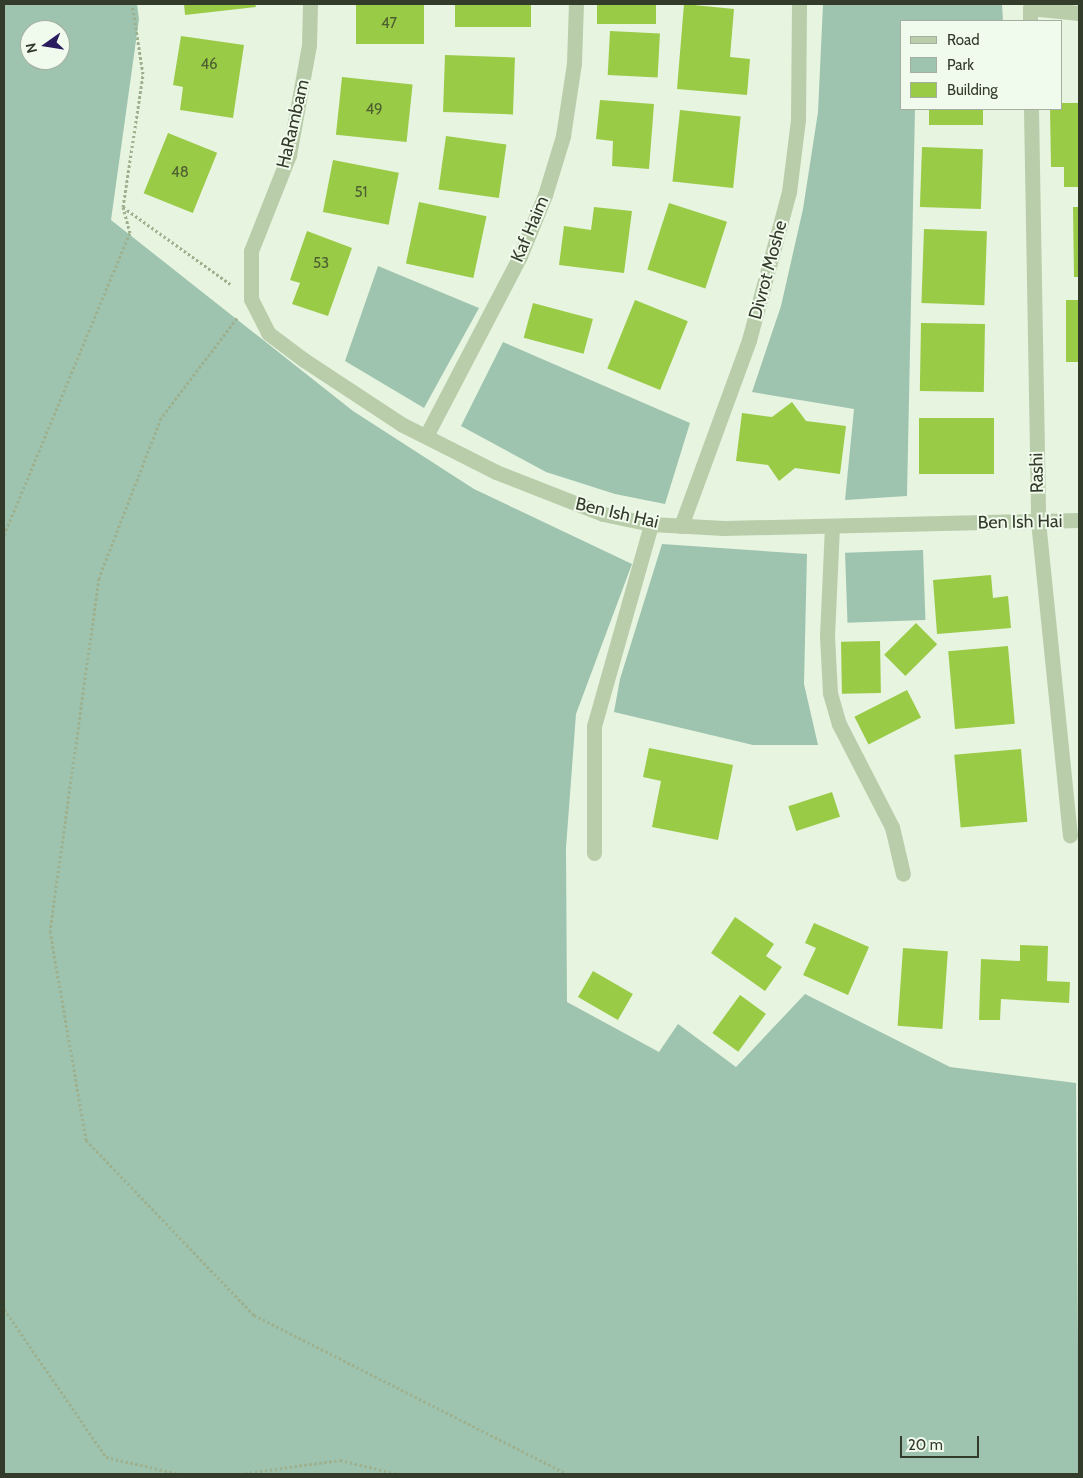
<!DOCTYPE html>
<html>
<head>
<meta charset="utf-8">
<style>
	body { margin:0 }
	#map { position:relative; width:1083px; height:1478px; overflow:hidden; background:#e7f4e0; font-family:Cabin,sans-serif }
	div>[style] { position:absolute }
	.green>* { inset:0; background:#9ec4b0; transform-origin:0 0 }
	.building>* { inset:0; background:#9acb47; transform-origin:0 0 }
	.path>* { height:3px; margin-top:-1.5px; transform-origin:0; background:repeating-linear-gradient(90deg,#9eb18e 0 2.5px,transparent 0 5px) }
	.minor>* { height:15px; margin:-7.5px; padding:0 7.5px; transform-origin:7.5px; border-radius:7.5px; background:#b9cdaa }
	span { translate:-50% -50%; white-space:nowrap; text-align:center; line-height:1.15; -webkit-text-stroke:4px #f1fbed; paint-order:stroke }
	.number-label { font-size:15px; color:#4d5f31 }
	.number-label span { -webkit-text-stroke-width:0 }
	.street-label { font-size:18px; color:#333b2a }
	.frame { position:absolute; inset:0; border:5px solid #333b2a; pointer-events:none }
	.legend { position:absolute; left:900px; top:20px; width:162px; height:90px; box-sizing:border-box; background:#f1fbed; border:1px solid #a5ae9f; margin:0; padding:6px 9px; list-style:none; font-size:15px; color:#333b2a }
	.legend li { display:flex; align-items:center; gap:10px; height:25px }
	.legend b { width:25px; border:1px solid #a5ae9f }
	.north { position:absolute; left:20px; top:20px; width:50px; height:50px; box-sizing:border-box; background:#f1fbed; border:1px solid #a5ae9f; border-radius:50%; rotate:257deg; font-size:14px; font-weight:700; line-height:20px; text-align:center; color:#333b2a }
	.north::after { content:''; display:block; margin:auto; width:18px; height:22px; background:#2a1d5f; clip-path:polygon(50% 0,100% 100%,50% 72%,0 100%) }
	.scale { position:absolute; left:900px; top:1436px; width:79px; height:22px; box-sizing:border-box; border:2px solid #333b2a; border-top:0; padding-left:6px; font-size:15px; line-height:18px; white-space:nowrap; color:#333b2a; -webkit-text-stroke:4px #f1fbed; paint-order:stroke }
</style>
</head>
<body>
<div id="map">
	<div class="green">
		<i style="clip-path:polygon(evenodd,4px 4px,137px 4px,139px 19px,111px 220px,353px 411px,474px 489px,632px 564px,576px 714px,566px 848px,567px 1002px,659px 1052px,678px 1024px,736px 1067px,805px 994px,950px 1067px,1076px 1083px,1079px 1474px,4px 1474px,4px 4px,30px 30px,60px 30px,60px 60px,30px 60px,30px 30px)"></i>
		<i style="clip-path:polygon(823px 4px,1002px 4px,1003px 21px,902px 21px,902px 109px,915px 109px,907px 496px,845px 500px,854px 409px,752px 392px,781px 306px,803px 209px,818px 112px)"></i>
		<i style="clip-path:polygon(378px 266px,479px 308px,424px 408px,345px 361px)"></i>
		<i style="clip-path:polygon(503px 342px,690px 423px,665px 504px,615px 494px,546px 472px,461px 426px)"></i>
		<i style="clip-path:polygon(662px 544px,807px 554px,804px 684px,818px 745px,753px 745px,614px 712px,620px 679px)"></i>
		<i style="left:923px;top:550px;width:70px;height:78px;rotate:88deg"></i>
	</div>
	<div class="building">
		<i style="clip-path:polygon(184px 4px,255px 4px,256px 7px,185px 15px)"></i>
		<i style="left:356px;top:4px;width:68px;height:40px"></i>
		<i style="left:455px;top:4px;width:76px;height:23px"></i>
		<i style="left:597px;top:4px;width:59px;height:20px"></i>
		<i style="clip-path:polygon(684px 4px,734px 9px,730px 57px,750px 59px,747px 95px,677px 89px)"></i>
		<i style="left:610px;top:31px;width:50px;height:44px;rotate:3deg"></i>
		<i style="clip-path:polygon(181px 36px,244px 45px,233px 118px,180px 110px,183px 87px,173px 85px)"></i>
		<i style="left:445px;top:55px;width:70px;height:57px;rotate:2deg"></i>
		<i style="left:342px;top:77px;width:71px;height:58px;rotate:6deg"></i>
		<i style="clip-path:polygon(600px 100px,654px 104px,649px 169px,612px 166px,613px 141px,596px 139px)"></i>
		<i style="clip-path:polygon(1062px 103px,1079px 103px,1079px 187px,1064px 187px,1064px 167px,1051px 167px,1050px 109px,1062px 109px)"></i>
		<i style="left:929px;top:109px;width:54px;height:16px"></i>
		<i style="left:680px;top:110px;width:61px;height:72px;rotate:6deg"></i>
		<i style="left:168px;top:133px;width:53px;height:65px;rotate:22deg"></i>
		<i style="left:446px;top:136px;width:61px;height:54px;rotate:8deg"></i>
		<i style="left:922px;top:147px;width:61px;height:60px;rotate:2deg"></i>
		<i style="left:333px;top:160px;width:67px;height:53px;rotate:11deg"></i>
		<i style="left:419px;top:202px;width:69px;height:63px;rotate:12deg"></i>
		<i style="left:669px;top:203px;width:61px;height:70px;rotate:18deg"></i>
		<i style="clip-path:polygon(594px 207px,632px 211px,624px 273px,559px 265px,564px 226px,591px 230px)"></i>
		<i style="clip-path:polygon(1073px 207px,1079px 207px,1079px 277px,1074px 277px)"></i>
		<i style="left:924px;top:229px;width:63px;height:74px;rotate:2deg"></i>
		<i style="clip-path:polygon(307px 231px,352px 248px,328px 316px,292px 304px,300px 283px,290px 280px)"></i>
		<i style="left:635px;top:300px;width:57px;height:74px;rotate:22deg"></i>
		<i style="left:1066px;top:300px;width:13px;height:62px"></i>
		<i style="left:533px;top:303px;width:62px;height:36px;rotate:15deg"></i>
		<i style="left:921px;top:323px;width:64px;height:68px;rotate:1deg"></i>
		<i style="clip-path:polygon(792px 402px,806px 421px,846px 426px,840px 474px,795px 468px,779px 481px,768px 465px,736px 461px,742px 413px,772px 417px)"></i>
		<i style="left:919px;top:418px;width:75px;height:56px"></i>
		<i style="clip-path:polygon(991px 575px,993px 598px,1008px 596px,1011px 628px,937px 634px,933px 580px)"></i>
		<i style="left:916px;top:623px;width:30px;height:45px;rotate:45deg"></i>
		<i style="left:880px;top:641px;width:52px;height:39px;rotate:89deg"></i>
		<i style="left:1008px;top:646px;width:78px;height:60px;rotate:85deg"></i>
		<i style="left:907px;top:690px;width:31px;height:59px;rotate:63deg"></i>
		<i style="clip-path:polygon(649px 748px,733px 765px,718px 840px,652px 827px,661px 781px,643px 777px)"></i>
		<i style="left:1021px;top:749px;width:73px;height:67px;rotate:85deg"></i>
		<i style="left:832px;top:792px;width:26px;height:46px;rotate:72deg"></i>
		<i style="clip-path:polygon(735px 917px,774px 944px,766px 956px,782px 967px,765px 991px,711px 953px)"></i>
		<i style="clip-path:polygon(814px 923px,869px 947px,848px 995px,803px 975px,816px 948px,805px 943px)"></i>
		<i style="clip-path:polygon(1020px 945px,1048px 946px,1047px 981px,1070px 982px,1069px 1003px,1001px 999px,1000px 1020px,979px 1020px,981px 959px,1020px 961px)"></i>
		<i style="left:903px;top:948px;width:45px;height:78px;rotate:4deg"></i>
		<i style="left:593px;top:971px;width:46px;height:30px;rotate:30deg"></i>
		<i style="left:740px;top:995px;width:32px;height:47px;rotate:36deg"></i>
	</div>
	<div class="path">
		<i style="left:123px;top:207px;width:132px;rotate:35.7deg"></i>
		<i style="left:237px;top:318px;width:126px;rotate:127.2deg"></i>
		<i style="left:161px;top:418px;width:172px;rotate:111.2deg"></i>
		<i style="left:99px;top:578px;width:356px;rotate:97.9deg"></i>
		<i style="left:50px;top:931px;width:212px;rotate:80.2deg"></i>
		<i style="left:86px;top:1140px;width:243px;rotate:46.2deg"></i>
		<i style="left:254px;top:1315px;width:351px;rotate:26.9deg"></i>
		<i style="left:4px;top:535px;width:327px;rotate:-67.4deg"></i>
		<i style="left:130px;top:233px;width:27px;rotate:-105deg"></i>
		<i style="left:123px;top:207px;width:134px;rotate:-81.4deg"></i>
		<i style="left:143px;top:74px;width:71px;rotate:-98.9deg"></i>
		<i style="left:4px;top:1309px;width:180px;rotate:55.4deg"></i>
		<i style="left:106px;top:1457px;width:75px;rotate:13.1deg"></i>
		<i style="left:240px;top:1474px;width:101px;rotate:-8deg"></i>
		<i style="left:340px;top:1460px;width:60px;rotate:13.6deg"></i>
	</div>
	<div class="minor">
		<i style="left:310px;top:4px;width:41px;rotate:91.4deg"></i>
		<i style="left:309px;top:45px;width:112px;rotate:100.3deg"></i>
		<i style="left:289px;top:155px;width:103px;rotate:111.6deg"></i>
		<i style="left:251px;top:251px;width:48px;rotate:90deg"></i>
		<i style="left:251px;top:299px;width:38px;rotate:63deg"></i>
		<i style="left:268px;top:333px;width:45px;rotate:36.9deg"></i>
		<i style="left:304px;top:360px;width:116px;rotate:33.4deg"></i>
		<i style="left:401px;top:424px;width:106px;rotate:26.8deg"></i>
		<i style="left:496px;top:472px;width:115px;rotate:21.4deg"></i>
		<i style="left:603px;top:514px;width:49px;rotate:11.8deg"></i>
		<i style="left:651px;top:524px;width:73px;rotate:3.1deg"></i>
		<i style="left:724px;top:528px;width:355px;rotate:-1.3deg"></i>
		<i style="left:1030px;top:21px;width:13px;rotate:-90deg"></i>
		<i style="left:1030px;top:8px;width:49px;rotate:5.8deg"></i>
		<i style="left:1031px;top:109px;width:412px;rotate:89deg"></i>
		<i style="left:1038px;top:521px;width:316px;rotate:84.2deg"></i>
		<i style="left:426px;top:436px;width:203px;rotate:-62.4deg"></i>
		<i style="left:520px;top:256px;width:66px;rotate:-67.7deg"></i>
		<i style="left:545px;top:195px;width:62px;rotate:-73deg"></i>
		<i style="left:563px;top:136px;width:74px;rotate:-81.4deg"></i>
		<i style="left:574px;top:63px;width:59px;rotate:-88.1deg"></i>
		<i style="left:681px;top:526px;width:198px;rotate:-69.9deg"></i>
		<i style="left:749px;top:340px;width:153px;rotate:-74.9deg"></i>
		<i style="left:789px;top:192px;width:73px;rotate:-82.9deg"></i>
		<i style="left:798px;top:120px;width:116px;rotate:-89.5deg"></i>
		<i style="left:832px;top:526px;width:110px;rotate:92.6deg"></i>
		<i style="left:827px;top:636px;width:57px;rotate:87deg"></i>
		<i style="left:830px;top:693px;width:32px;rotate:74deg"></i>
		<i style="left:839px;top:724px;width:116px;rotate:62.8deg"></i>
		<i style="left:892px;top:827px;width:48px;rotate:76.8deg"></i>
		<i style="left:594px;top:853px;width:127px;rotate:-90deg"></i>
		<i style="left:594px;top:726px;width:210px;rotate:-74.2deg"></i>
	</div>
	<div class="number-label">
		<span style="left:389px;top:24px">47</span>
		<span style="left:209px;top:65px">46</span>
		<span style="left:374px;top:110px">49</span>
		<span style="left:180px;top:173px">48</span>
		<span style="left:361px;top:193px">51</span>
		<span style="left:321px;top:264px">53</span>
	</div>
	<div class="street-label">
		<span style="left:293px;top:124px;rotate:-77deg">HaRambam</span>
		<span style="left:530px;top:229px;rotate:-67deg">Kaf Haim</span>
		<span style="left:768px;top:270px;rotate:-75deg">Divrot Moshe</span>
		<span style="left:1037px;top:473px;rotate:-91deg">Rashi</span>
		<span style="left:617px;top:513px;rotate:13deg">Ben Ish Hai</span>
		<span style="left:1020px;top:522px;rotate:-1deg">Ben Ish Hai</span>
	</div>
	<div class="frame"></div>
	<ul class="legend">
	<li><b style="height:6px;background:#b9cdaa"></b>Road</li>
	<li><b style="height:14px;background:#9ec4b0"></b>Park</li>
	<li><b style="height:14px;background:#9acb47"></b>Building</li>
	</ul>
	<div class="north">N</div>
	<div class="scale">20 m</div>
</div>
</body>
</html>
